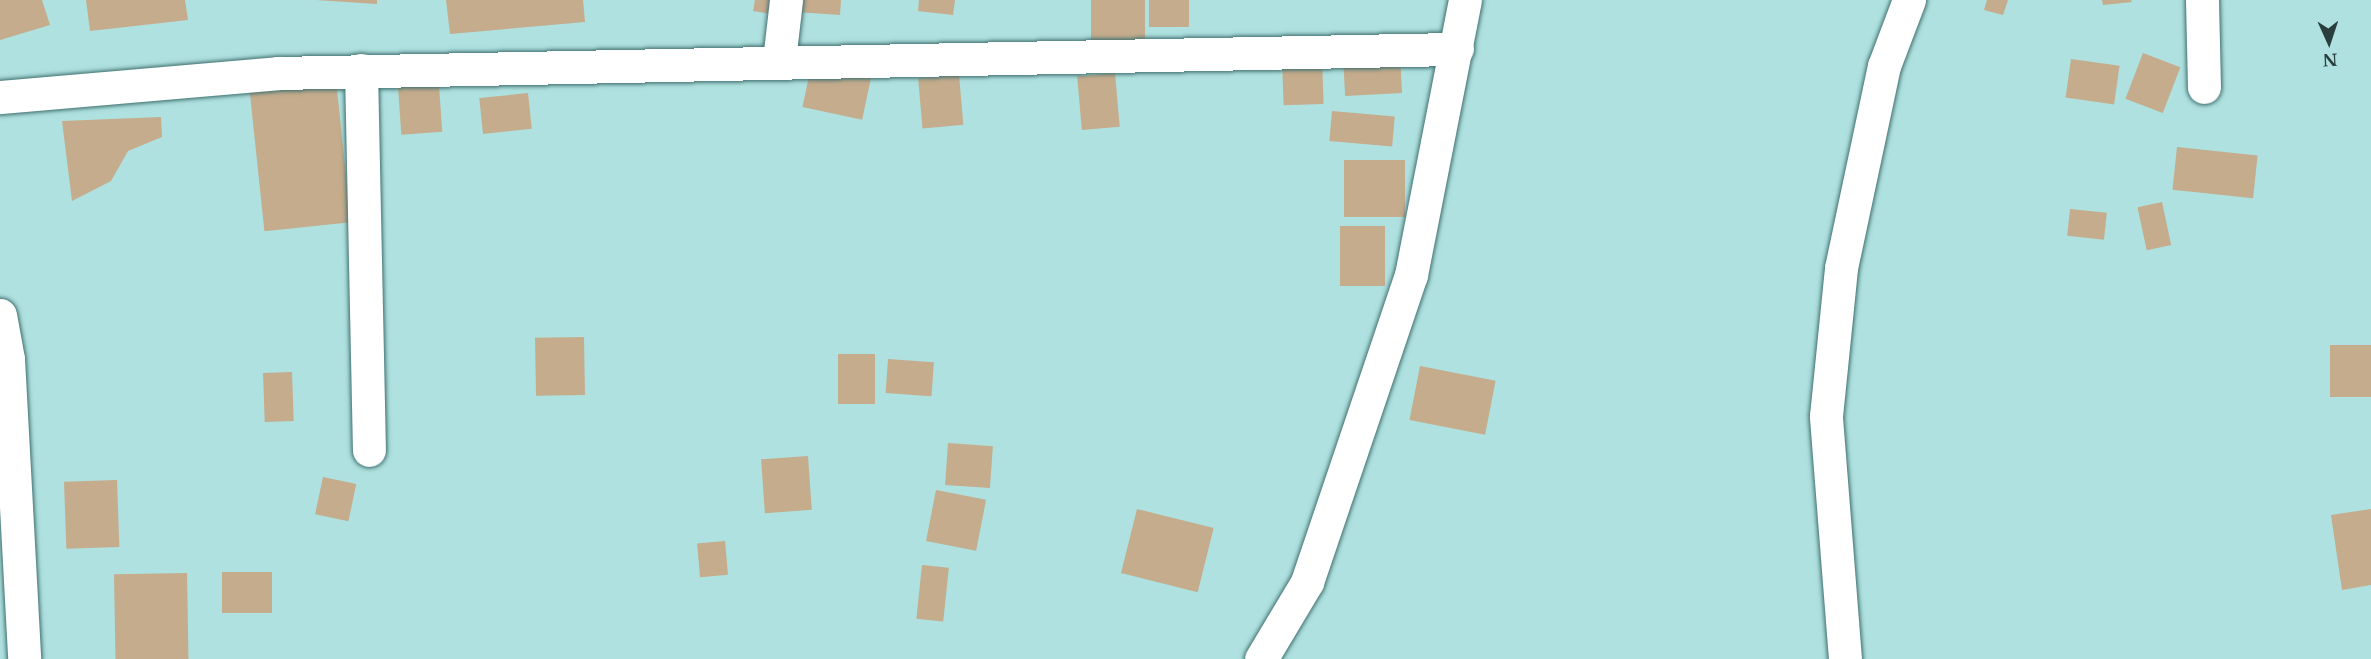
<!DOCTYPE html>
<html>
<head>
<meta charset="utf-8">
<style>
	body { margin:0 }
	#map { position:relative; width:2371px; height:659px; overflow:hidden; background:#aee1df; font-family:"Libre Baskerville",serif }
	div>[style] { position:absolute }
	.building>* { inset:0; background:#c5ac8c; transform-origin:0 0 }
	.roads { filter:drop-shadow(0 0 2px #407070) drop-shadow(0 0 2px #407070) }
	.minor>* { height:33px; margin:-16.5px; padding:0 16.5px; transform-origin:16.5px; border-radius:16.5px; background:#fff }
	span { translate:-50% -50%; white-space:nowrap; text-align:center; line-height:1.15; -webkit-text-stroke:4.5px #aee1df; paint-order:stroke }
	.north { position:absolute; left:2299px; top:12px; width:60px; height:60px; -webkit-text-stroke:4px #aee1df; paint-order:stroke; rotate:177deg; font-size:16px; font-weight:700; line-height:24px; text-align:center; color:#293e3d }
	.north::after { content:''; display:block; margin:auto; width:21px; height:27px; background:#293e3d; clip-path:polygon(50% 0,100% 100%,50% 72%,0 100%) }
</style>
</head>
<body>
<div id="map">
	<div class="building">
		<i style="clip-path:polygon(0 0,42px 0,50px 25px,0 40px)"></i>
		<i style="clip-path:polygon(86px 0,185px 0,188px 20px,90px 31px)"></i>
		<i style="clip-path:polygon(316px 0,377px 0,377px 4px)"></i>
		<i style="clip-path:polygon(446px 0,583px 0,585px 22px,450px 34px)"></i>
		<i style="clip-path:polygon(755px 0,780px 0,777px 15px,753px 11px)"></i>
		<i style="clip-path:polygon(797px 0,841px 0,840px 15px,796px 12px)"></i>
		<i style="clip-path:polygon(919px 0,955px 0,953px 15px,918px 11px)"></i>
		<i style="left:1091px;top:0;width:54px;height:42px"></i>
		<i style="left:1149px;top:0;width:40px;height:27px"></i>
		<i style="clip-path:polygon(1987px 0,2008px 0,2003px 15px,1984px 10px)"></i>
		<i style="clip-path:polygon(2102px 0,2131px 0,2132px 2px,2103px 5px)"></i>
		<i style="left:2143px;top:53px;width:40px;height:49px;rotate:21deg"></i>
		<i style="left:1400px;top:54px;width:39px;height:57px;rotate:87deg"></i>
		<i style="left:1322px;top:58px;width:46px;height:40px;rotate:88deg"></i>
		<i style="left:2071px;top:59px;width:49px;height:39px;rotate:8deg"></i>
		<i style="left:812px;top:62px;width:61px;height:46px;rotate:12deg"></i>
		<i style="left:438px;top:71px;width:61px;height:41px;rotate:86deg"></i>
		<i style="left:1115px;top:73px;width:54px;height:38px;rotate:85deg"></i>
		<i style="left:959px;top:75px;width:50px;height:41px;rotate:85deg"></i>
		<i style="left:336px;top:80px;width:143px;height:87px;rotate:84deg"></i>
		<i style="left:528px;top:93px;width:36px;height:49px;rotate:84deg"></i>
		<i style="left:1332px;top:111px;width:63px;height:30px;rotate:5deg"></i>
		<i style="clip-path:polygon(161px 117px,162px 137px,128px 151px,111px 181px,72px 201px,62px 121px)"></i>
		<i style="left:2177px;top:147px;width:81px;height:43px;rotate:6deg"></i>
		<i style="left:1405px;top:160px;width:57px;height:61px;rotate:90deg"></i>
		<i style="left:2162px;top:202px;width:44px;height:25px;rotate:78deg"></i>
		<i style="left:2070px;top:209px;width:37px;height:27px;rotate:6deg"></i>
		<i style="left:1340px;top:226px;width:45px;height:60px"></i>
		<i style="left:584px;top:337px;width:58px;height:49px;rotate:89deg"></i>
		<i style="left:2371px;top:345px;width:52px;height:41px;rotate:90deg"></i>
		<i style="left:838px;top:354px;width:37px;height:50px"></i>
		<i style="left:888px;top:359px;width:46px;height:34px;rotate:4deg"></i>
		<i style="left:1420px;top:366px;width:77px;height:55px;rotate:11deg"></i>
		<i style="left:292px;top:372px;width:49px;height:29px;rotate:88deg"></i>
		<i style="left:948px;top:443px;width:45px;height:42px;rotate:4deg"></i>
		<i style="left:808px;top:456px;width:54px;height:47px;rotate:86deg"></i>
		<i style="left:323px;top:477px;width:34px;height:38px;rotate:12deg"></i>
		<i style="left:117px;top:480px;width:67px;height:53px;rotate:88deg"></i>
		<i style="left:936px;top:490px;width:51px;height:52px;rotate:11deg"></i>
		<i style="left:1137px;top:509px;width:79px;height:66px;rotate:14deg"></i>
		<i style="clip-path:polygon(2371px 509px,2371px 585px,2342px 590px,2331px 515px)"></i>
		<i style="left:725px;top:541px;width:34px;height:28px;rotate:85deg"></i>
		<i style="left:922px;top:565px;width:27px;height:54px;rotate:6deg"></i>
		<i style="left:222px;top:572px;width:50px;height:41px"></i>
		<i style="left:187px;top:573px;width:86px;height:73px;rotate:89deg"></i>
	</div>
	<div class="roads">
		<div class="minor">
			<i style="left:2202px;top:0;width:87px;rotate:88.7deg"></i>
			<i style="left:779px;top:60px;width:60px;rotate:-83.3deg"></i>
			<i style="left:361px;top:70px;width:380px;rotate:88.8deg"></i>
			<i style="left:0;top:97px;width:279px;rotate:-4.9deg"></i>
			<i style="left:278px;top:73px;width:1179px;rotate:-1.17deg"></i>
			<i style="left:0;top:315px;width:45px;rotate:79.7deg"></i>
			<i style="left:8px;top:359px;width:300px;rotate:86.9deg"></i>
			<i style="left:1261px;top:659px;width:90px;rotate:-59.1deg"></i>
			<i style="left:1307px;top:582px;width:324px;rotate:-71.3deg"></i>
			<i style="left:1411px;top:275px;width:280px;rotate:-78.9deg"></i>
			<i style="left:1845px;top:659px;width:244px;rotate:-94.5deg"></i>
			<i style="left:1826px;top:416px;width:149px;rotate:-84.2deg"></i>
			<i style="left:1841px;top:268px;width:207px;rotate:-78deg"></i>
			<i style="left:1884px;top:66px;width:71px;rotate:-69.3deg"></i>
		</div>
	</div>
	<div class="north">N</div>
</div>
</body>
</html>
